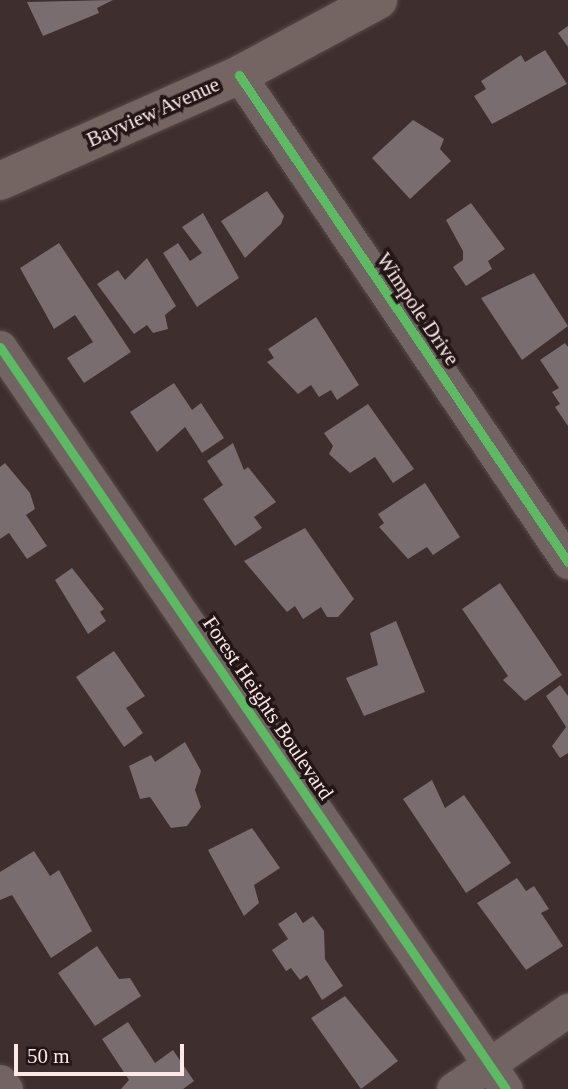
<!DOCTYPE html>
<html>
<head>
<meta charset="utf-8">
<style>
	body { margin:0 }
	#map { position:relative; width:568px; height:1089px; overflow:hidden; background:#3e2e2d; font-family:"Times New Roman",serif }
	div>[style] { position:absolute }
	.building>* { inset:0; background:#7a6d6f }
	.roads { filter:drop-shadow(0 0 2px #574a49) drop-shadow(0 0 2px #574a49) }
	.minor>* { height:33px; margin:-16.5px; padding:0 16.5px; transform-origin:16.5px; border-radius:16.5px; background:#716463 }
	.major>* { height:38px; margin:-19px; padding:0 19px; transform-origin:19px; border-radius:19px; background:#746563 }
	.cycleway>* { height:9px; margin:-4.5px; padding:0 4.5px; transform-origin:4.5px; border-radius:4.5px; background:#5cba63 }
	span { translate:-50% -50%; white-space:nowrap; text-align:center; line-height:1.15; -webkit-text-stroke:7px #221515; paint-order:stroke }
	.street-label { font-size:21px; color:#fbe8e7 }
	.scale { position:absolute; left:14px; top:1044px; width:170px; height:32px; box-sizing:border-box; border:4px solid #fbe8e7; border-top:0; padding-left:9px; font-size:21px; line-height:24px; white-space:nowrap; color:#fbe8e7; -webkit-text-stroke:5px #221515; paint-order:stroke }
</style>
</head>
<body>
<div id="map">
	<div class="building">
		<div style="clip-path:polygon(113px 0,97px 8px,99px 13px,43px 36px,27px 2px)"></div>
		<div style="clip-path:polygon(568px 26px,568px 47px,558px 33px)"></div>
		<div style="clip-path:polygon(545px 50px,567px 84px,492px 124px,474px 96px,486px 89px,481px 81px,521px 55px,525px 62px)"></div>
		<div style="clip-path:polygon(413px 120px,444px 139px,440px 149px,451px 161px,410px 199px,372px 158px)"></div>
		<div style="clip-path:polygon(267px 191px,284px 216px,281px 224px,245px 258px,221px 221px)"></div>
		<div style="clip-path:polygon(471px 203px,505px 249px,488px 261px,492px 269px,466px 286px,453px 267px,463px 260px,463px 251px,446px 220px)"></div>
		<div style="clip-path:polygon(203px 213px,239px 278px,197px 307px,163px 253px,178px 243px,190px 261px,202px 253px,182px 227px)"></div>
		<div style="clip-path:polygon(59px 243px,131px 352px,84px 383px,67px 358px,93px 342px,75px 315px,54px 329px,20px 268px)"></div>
		<div style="clip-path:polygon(147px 258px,176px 306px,165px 315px,168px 329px,153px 333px,147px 325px,134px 334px,97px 284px,118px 270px,125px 280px)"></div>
		<div style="clip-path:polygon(534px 273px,568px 326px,522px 360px,481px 298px)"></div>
		<div style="clip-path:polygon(316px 317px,359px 385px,337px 400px,331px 390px,319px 397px,311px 385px,298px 394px,267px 362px,274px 358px,268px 349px)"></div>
		<div style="clip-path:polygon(565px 343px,568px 347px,568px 426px,555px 407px,560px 404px,552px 392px,559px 388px,540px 360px)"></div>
		<div style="clip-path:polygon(174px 383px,192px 410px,201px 403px,224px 438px,202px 453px,185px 427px,157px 452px,130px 412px)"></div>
		<div style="clip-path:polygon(368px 404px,414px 469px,393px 483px,375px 457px,350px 473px,329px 454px,333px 446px,324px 433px)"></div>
		<div style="clip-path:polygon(233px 443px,244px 470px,248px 467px,276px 502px,254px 517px,262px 528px,235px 546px,203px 499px,223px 485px,207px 461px)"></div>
		<div style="clip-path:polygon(5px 463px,30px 493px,35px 509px,26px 515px,47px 546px,27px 559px,9px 533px,0 539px,0 467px)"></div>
		<div style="clip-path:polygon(425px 483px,460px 537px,433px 555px,427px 547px,408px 559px,379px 527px,384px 523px,378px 514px)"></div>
		<div style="clip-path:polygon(305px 528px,354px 599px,338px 617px,327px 617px,321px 607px,303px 619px,295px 606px,287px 612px,244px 561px)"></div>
		<div style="clip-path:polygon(72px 568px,104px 609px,100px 612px,106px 621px,88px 634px,55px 580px)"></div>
		<div style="clip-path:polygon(500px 583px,562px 675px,525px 701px,503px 680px,508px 676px,462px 609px)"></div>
		<div style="clip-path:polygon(396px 621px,425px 692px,364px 716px,346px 678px,378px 665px,370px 633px)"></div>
		<div style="clip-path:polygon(114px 651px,145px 696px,126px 708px,143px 733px,124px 747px,76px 677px)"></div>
		<div style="clip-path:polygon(560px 685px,568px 696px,568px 753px,560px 758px,552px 746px,566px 727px,546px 696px)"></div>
		<div style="clip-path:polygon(185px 742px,201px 771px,195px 790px,201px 807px,187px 826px,171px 828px,150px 797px,140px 799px,129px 766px,151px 755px,155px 762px)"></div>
		<div style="clip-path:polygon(432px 780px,445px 808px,464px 795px,511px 863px,466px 893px,403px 799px)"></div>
		<div style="clip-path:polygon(252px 828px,280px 868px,254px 885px,259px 903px,244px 916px,208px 850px)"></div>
		<div style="clip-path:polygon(34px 851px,50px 876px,59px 870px,92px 931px,51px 958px,12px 895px,0 900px,0 872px)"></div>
		<div style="clip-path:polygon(517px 878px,526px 891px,534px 886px,549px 909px,541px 913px,563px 946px,526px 970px,477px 903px)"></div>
		<div style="clip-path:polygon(296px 912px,303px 923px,313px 916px,324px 931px,325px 959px,343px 986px,322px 1000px,307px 975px,300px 980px,291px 968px,286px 971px,272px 950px,288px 939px,278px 924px)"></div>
		<div style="clip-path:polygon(97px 946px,119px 979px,130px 978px,141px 996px,95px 1026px,58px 973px)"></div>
		<div style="clip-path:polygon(345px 996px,398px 1061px,361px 1089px,311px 1018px)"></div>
		<div style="clip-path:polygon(128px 1022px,155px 1063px,173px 1050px,194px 1081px,183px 1089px,121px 1089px,129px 1080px,102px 1039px)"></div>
	</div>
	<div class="roads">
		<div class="minor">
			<div style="left:239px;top:75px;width:588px;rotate:55.96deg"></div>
			<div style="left:0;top:347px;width:898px;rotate:55.71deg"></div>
			<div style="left:0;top:1081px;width:10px;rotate:53deg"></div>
			<div style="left:453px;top:1089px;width:140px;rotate:-34.5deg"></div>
		</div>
		<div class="major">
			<div style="left:0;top:181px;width:261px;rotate:-23.9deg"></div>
			<div style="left:239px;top:75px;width:158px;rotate:-28.3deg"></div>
		</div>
	</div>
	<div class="cycleway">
		<div style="left:239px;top:75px;width:588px;rotate:55.96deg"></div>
		<div style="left:0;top:347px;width:898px;rotate:55.71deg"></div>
	</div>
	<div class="street-label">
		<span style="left:153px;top:112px;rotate:-24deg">Bayview Avenue</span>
		<span style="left:418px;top:309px;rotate:56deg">Wimpole Drive</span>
		<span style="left:268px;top:708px;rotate:56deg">Forest Heights Boulevard</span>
	</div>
	<div class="scale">50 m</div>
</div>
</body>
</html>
